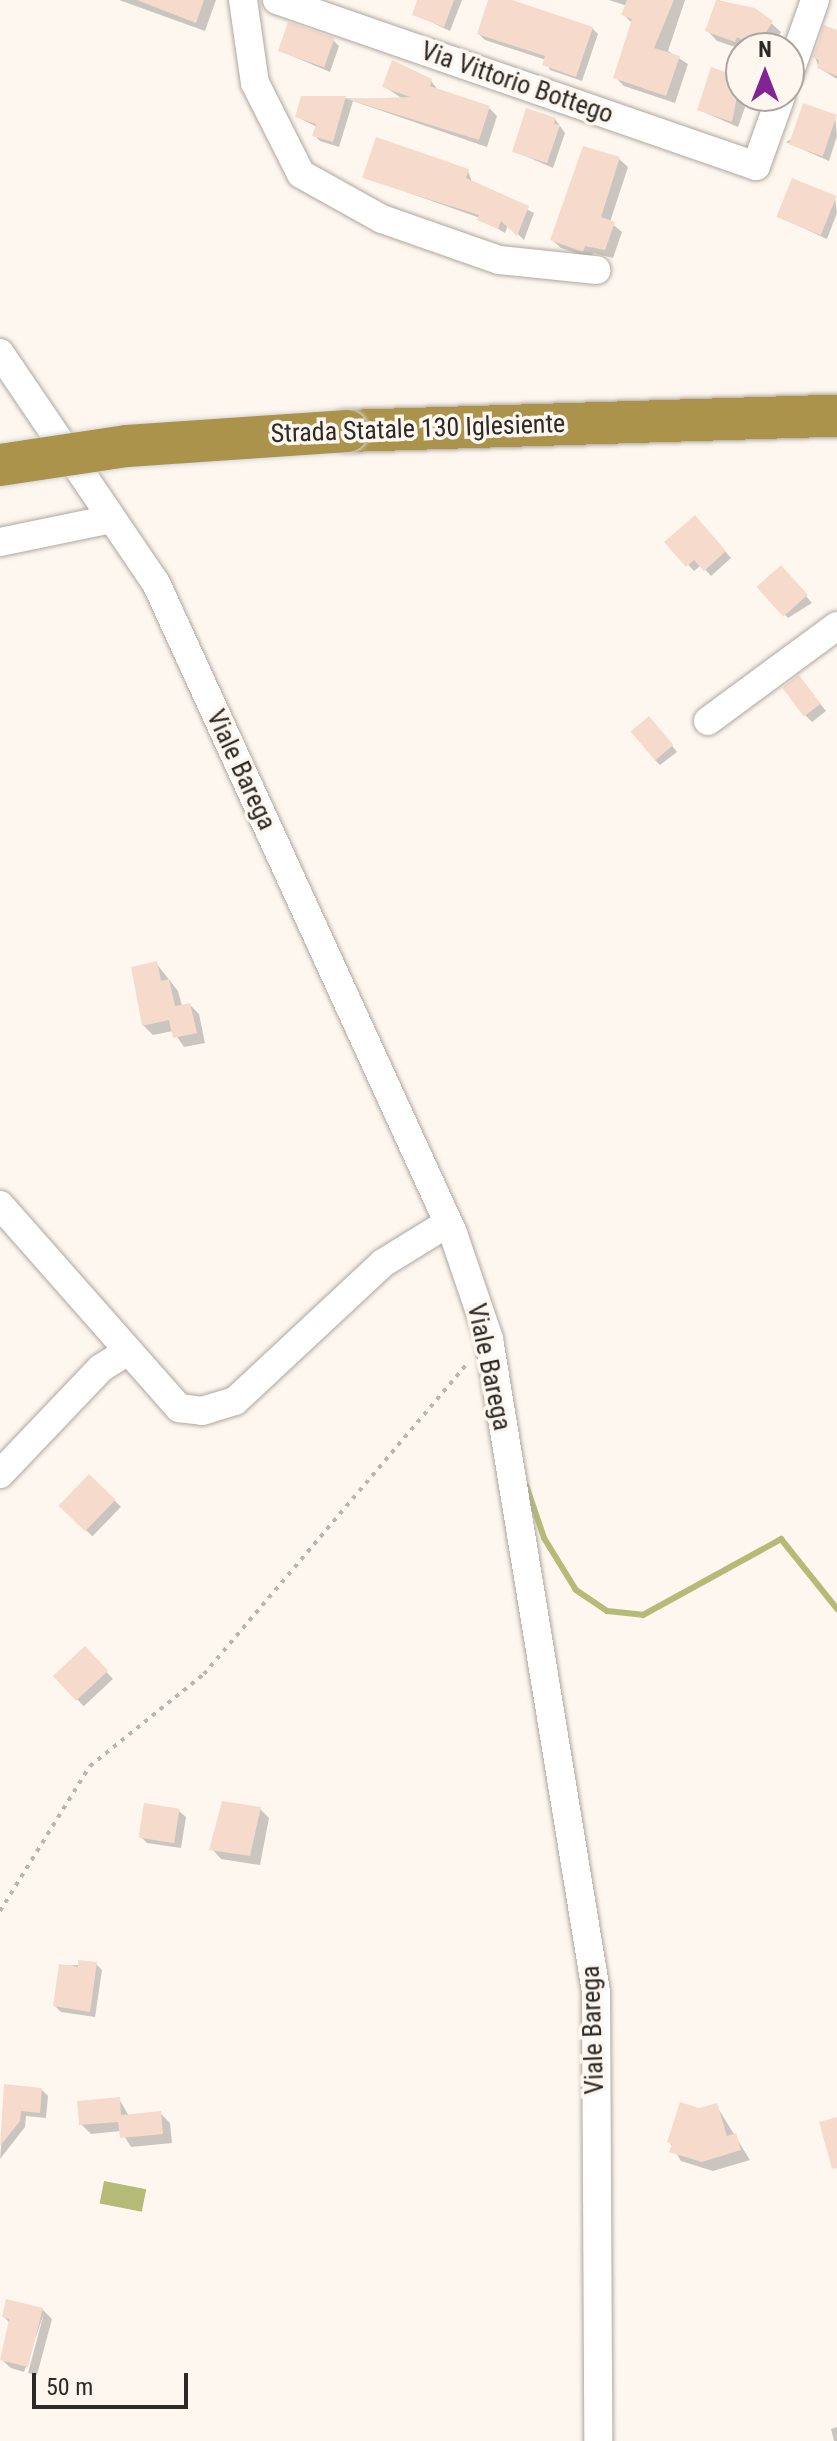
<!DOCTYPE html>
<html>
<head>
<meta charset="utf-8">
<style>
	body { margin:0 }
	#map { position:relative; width:837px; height:2441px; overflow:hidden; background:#fef7f0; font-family:"Roboto Condensed",sans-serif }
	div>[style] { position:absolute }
	.water>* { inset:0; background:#b5bb77; transform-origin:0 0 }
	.shadow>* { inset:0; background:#0003; transform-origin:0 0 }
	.stream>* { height:6px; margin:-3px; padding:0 3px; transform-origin:3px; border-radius:3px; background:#b5bb77 }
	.building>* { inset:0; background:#f6dbcd; transform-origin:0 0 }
	.path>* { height:4px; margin-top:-2px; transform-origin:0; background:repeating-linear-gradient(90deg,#bab5af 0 4px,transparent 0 10px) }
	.roads { filter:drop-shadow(0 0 2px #afa79e) drop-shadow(0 0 2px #afa79e) }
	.minor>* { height:28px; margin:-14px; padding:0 14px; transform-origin:14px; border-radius:14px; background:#fff }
	.highway>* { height:42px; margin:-21px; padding:0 21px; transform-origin:21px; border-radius:21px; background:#ac934b }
	.bridges { filter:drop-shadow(0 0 2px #d5d4d4) drop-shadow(0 0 2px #d5d4d4) }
	.highway-bridge>* { height:42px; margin:-21px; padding:0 21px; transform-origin:21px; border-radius:21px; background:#ac934b }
	span { translate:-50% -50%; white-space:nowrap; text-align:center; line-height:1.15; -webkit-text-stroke:7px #fef7f0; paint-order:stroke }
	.street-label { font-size:26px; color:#2c2926 }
	.north { position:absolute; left:725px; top:32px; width:80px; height:80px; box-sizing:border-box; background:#fef7f0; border:2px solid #aaa59f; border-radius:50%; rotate:0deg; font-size:22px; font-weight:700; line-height:32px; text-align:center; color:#2c2926 }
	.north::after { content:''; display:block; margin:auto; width:28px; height:36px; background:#812591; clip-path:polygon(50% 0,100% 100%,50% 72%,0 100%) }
	.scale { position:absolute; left:32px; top:2373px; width:156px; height:36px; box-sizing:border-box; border:4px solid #2c2926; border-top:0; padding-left:10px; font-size:24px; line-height:28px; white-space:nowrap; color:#2c2926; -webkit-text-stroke:6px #fef7f0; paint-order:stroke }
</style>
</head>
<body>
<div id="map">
	<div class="water">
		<div style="left:104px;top:2181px;width:43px;height:23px;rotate:11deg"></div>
	</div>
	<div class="shadow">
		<div style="clip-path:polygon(119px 0,216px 0,205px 31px)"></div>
		<div style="clip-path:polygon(419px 0,462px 0,450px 31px,414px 14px)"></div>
		<div style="clip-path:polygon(490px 0,506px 0,592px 28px,598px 34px,582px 81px,550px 70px,546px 60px,485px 40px,479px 34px)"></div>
		<div style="clip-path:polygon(609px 0,685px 0,668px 51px,688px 64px,675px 103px,624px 86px,615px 77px,633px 24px,624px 15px,627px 6px)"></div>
		<div style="clip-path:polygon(718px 0,754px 10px,771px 23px,781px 32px,771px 48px,747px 45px,741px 49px,717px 41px,708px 31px)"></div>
		<div style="clip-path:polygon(837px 39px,837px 79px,819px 68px,815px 57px)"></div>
		<div style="clip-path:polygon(333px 40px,339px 46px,330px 72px,280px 51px)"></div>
		<div style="clip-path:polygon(712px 69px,741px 79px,741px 96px,749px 96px,738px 127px,699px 110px)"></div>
		<div style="clip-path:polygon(431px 81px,439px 91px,489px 108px,497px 116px,487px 147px,353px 101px,339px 147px,320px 141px,314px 135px,317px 127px,297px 117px,303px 98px,403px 99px,385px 87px)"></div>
		<div style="clip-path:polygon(835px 116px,837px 136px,829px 161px,786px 142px)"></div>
		<div style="clip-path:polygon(555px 119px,565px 133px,553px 168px,514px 151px)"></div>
		<div style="clip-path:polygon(619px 159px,628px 167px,610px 222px,622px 232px,613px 258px,593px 253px,591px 258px,561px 248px,552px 240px)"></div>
		<div style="clip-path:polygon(468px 171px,472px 182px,534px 213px,524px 240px,508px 225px,505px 233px,480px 218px,364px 177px)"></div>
		<div style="clip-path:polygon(835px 198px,837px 213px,827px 239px,779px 217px)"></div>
		<div style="clip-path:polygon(701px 524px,731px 558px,711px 576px,701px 565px,694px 571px,667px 542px)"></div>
		<div style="clip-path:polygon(787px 574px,812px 603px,788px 618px,782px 612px)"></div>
		<div style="clip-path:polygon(804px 684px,826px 711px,812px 722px,806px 716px)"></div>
		<div style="clip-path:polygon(655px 724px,677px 752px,660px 765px,654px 759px)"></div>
		<div style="clip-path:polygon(156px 963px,178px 991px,182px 1006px,190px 1005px,199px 1014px,205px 1043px,184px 1047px,173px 1031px,153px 1035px,143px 1025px)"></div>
		<div style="left:90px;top:1477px;width:43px;height:41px;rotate:44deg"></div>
		<div style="left:85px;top:1649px;width:41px;height:40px;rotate:47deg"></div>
		<div style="clip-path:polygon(260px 1809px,269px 1818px,260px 1865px,221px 1859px,212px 1849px)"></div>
		<div style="clip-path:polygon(179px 1811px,186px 1817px,181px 1848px,147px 1843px,140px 1836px)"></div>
		<div style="clip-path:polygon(96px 1964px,102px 1970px,95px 2017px,61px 2012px,55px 2006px,61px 1966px)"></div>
		<div style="clip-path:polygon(6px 2087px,42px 2090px,48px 2096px,46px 2118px,26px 2116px,25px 2127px,0 2159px)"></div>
		<div style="clip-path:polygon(119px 2099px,129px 2116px,160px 2113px,170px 2123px,172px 2143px,131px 2147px,121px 2131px,91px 2134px,81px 2124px)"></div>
		<div style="clip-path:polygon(716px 2105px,750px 2160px,713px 2171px,681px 2161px,669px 2141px,699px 2110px)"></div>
		<div style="clip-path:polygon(42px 2309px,52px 2319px,37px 2375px,28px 2373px,44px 2313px,24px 2372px,11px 2368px,1px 2359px,10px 2323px,4px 2317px)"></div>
		<div style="clip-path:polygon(837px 2427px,837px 2441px,834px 2441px,831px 2429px)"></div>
	</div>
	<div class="stream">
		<div style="left:526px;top:1485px;width:56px;rotate:71.2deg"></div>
		<div style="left:544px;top:1538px;width:61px;rotate:58.4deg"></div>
		<div style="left:576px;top:1590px;width:37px;rotate:34deg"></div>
		<div style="left:607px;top:1611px;width:36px;rotate:6deg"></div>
		<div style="left:643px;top:1615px;width:158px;rotate:-28.8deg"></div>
		<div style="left:781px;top:1539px;width:90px;rotate:51.3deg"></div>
	</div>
	<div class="building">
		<div style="clip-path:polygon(137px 0,204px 0,196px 23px)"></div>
		<div style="clip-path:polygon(417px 0,454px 0,444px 27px,412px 15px)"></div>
		<div style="clip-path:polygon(488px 0,512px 0,593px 27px,576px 77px,542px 65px,545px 56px,477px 34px)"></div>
		<div style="clip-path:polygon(627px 0,674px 0,654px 48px,680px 56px,666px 96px,613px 78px,632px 19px,621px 15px)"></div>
		<div style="clip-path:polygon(716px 0,755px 8px,773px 21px,756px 48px,737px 37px,735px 42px,705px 31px)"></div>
		<div style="left:288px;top:22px;width:49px;height:31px;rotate:19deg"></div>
		<div style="clip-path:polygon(824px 25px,837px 30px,837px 76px,817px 68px,819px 60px,813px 58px)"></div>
		<div style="clip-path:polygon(392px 60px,432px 79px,430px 86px,490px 106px,479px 140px,347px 99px,410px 97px,382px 87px)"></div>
		<div style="clip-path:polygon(711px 67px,741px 77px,732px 122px,697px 110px)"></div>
		<div style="clip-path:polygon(301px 96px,346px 96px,333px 142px,312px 136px,316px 124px,295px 117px)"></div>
		<div style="left:803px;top:103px;width:36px;height:44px;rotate:19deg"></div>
		<div style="clip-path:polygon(526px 108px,556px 118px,554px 124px,560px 125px,547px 163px,512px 152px)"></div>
		<div style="clip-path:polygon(376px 137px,469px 169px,466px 178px,529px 206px,517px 236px,501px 221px,498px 229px,477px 220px,479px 215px,362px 178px)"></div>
		<div style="clip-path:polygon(583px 146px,620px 157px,601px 217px,615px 222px,605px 250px,585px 246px,583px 252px,550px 240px)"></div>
		<div style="left:792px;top:178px;width:48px;height:42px;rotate:22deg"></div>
		<div style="clip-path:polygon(695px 515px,726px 551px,704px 571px,694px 560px,686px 567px,664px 542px)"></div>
		<div style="left:781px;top:565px;width:40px;height:33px;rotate:48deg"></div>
		<div style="left:799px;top:675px;width:36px;height:21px;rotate:53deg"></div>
		<div style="left:649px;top:716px;width:38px;height:24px;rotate:50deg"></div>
		<div style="clip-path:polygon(157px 961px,161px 981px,169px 979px,175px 1006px,190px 1003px,197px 1033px,173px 1038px,169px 1020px,142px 1026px,131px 967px)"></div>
		<div style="left:89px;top:1474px;width:37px;height:44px;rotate:44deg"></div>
		<div style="left:85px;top:1646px;width:34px;height:44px;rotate:47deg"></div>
		<div style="clip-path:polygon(222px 1801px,261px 1807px,250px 1856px,209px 1850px)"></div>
		<div style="left:144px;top:1803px;width:36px;height:35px;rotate:9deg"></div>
		<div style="clip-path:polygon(78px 1960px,97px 1962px,90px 2012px,53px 2006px,59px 1964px,78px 1967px)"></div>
		<div style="clip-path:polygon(4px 2084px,42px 2088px,40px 2113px,21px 2111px,20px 2121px,0 2146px)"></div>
		<div style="clip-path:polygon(120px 2097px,121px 2115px,161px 2111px,163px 2134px,120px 2138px,118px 2122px,79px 2125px,77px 2101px)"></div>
		<div style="clip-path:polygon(680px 2102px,699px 2108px,717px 2103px,727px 2136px,736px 2133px,741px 2150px,702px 2162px,669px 2152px,672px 2144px,667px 2142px)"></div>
		<div style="clip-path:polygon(837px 2117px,837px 2168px,832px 2169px,819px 2122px)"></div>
		<div style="clip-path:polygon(6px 2299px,43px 2308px,28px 2367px,0 2360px,9px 2319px,2px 2317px)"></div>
	</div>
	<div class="path">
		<div style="left:0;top:1911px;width:171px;rotate:-58.2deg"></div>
		<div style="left:90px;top:1766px;width:146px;rotate:-38.9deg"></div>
		<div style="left:204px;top:1674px;width:408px;rotate:-49.7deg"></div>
	</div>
	<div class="roads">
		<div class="minor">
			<div style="left:243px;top:0;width:84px;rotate:81.8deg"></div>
			<div style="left:255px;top:83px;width:102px;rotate:63.2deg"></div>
			<div style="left:301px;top:174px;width:93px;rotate:29.1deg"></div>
			<div style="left:382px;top:219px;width:124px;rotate:19.3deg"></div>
			<div style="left:499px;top:260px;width:98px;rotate:5.9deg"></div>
			<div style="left:277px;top:0;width:507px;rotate:19.11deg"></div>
			<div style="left:756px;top:166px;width:74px;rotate:-70.3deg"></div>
			<div style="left:789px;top:74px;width:78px;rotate:-70.6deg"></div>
			<div style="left:0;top:353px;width:278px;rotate:55.9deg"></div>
			<div style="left:156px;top:583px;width:715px;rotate:65.44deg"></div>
			<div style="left:453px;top:1233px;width:112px;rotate:71.2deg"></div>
			<div style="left:489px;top:1339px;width:662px;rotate:80.69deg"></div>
			<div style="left:596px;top:1992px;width:449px;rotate:89.7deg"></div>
			<div style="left:0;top:542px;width:114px;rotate:-11.6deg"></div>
			<div style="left:708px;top:721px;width:160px;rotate:-36.4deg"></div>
			<div style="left:0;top:1205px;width:271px;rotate:48.6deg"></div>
			<div style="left:179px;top:1408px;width:23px;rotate:7deg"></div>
			<div style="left:202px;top:1411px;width:34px;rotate:-17deg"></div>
			<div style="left:235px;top:1401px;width:202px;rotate:-43deg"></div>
			<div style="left:383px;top:1263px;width:76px;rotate:-31.6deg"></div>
			<div style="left:0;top:1474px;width:146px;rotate:-46.4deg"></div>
			<div style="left:101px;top:1368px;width:28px;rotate:-32deg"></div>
		</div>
		<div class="highway">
			<div style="left:347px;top:431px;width:490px;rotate:-1.8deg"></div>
		</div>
	</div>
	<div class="bridges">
		<div class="highway-bridge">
			<div style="left:0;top:465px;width:128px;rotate:-8.5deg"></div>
			<div style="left:127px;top:446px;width:221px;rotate:-3.9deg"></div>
		</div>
	</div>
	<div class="street-label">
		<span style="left:517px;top:83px;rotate:19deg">Via Vittorio Bottego</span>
		<span style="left:418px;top:429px;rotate:-2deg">Strada Statale 130 Iglesiente</span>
		<span style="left:241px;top:770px;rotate:65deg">Viale Barega</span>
		<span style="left:489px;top:1367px;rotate:78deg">Viale Barega</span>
		<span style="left:593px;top:2030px;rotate:-92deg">Viale Barega</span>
	</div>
	<div class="north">N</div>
	<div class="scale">50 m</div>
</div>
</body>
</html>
